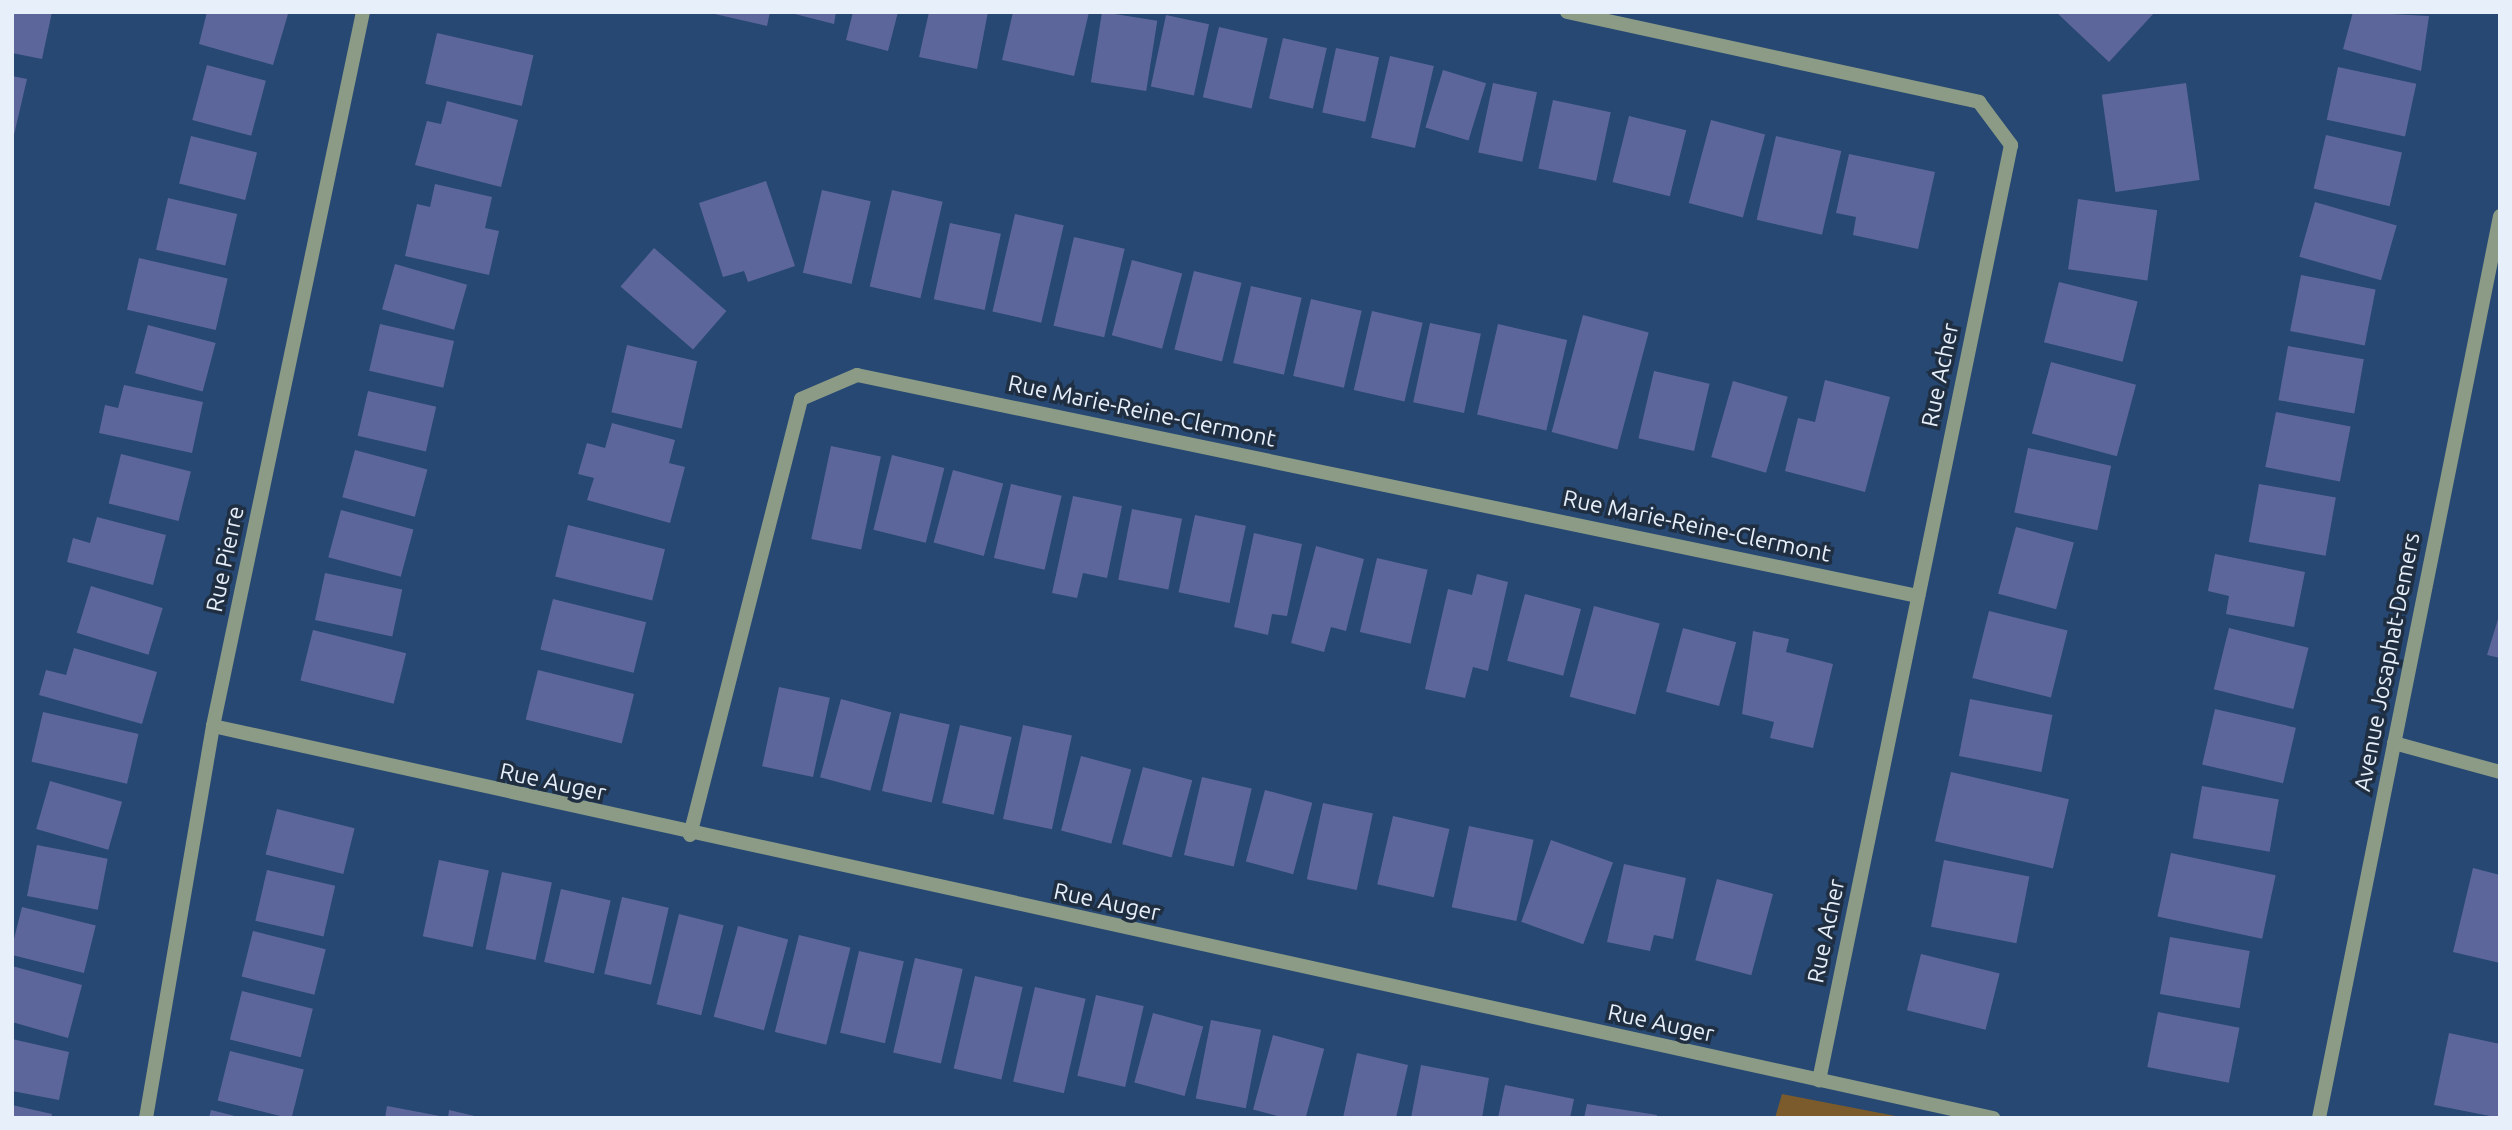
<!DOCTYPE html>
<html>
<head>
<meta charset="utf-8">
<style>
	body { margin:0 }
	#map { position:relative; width:2512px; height:1130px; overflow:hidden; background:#264872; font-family:Ubuntu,sans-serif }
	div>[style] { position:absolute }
	.green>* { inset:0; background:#7b5b2b }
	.building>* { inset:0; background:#5d669a; transform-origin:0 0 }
	.street>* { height:14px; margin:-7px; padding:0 7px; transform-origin:7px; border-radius:7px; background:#8c9b85 }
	span { translate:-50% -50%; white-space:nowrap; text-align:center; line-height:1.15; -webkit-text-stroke:7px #1f2e41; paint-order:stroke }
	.street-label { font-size:23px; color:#e7effa }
	.frame { position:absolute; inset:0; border:14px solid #e7effa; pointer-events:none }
</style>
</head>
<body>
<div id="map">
	<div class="green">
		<div style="clip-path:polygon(1782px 1094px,1906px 1118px,1775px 1118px)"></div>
	</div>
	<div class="building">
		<div style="clip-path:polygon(12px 12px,52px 12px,42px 59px,12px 53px)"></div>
		<div style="clip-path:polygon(207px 12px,288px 14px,273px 65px,199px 44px)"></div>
		<div style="clip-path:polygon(706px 12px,770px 12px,767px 26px)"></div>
		<div style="clip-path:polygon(787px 12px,836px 12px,834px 24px)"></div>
		<div style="clip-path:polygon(853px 12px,898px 12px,888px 51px,846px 40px)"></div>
		<div style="clip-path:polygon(929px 12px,988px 12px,977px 69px,919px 57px)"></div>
		<div style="clip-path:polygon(1013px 12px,1089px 12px,1074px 76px,1002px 60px)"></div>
		<div style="left:1102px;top:12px;width:56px;height:71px;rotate:9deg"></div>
		<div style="clip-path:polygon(2056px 12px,2155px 12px,2109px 62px)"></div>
		<div style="clip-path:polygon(2353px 12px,2429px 16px,2421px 71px,2343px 49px)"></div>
		<div style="left:1166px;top:15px;width:44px;height:73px;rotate:12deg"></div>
		<div style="left:1219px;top:27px;width:50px;height:72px;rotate:13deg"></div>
		<div style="left:437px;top:33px;width:99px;height:52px;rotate:13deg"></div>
		<div style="left:1283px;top:38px;width:45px;height:62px;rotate:13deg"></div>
		<div style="left:1336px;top:48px;width:44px;height:66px;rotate:12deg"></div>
		<div style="left:1390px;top:56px;width:45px;height:84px;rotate:13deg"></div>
		<div style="left:207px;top:65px;width:61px;height:57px;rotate:15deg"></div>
		<div style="left:2338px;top:67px;width:80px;height:54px;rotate:12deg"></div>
		<div style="left:1443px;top:70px;width:45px;height:60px;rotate:17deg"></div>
		<div style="clip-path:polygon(12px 76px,27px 79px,13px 139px,12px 139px)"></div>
		<div style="left:1493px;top:83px;width:45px;height:71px;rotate:12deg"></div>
		<div style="left:2186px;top:83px;width:98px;height:85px;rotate:82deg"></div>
		<div style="left:1553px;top:100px;width:59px;height:70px;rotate:12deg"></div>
		<div style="clip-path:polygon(447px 101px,518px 120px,501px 187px,415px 165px,427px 121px,441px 124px)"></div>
		<div style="left:1629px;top:116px;width:59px;height:68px;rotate:14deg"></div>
		<div style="left:1711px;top:120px;width:56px;height:86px;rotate:15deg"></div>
		<div style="left:2326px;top:135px;width:78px;height:55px;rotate:13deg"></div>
		<div style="left:191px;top:136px;width:68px;height:49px;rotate:14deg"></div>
		<div style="left:1776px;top:136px;width:67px;height:86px;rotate:13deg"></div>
		<div style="clip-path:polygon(1849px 154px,1935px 172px,1918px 249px,1853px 235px,1856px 217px,1836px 213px)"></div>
		<div style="clip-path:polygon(766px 181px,795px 266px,748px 282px,744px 271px,723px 277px,699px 203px)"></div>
		<div style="clip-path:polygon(435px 184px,492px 197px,485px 228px,499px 231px,489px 275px,405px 256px,417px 204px,430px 207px)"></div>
		<div style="left:822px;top:190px;width:50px;height:85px;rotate:13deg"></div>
		<div style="left:892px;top:190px;width:52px;height:99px;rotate:13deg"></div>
		<div style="left:168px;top:198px;width:71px;height:53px;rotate:13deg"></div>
		<div style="left:2078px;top:199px;width:80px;height:71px;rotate:8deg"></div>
		<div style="left:2315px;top:202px;width:85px;height:57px;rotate:16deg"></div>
		<div style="left:1015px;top:214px;width:50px;height:100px;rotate:13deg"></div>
		<div style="left:950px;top:223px;width:52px;height:78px;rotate:12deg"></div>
		<div style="left:1074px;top:237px;width:52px;height:91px;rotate:13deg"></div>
		<div style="left:654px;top:248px;width:96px;height:51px;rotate:41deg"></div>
		<div style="left:139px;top:258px;width:91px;height:53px;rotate:13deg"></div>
		<div style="left:1132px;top:260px;width:52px;height:78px;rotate:15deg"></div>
		<div style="left:395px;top:264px;width:75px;height:47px;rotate:16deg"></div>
		<div style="left:1194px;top:271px;width:49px;height:81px;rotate:14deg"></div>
		<div style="left:2301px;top:275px;width:76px;height:57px;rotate:11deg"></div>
		<div style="left:2059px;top:282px;width:81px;height:62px;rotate:14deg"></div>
		<div style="left:1251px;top:286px;width:52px;height:79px;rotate:13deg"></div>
		<div style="left:1311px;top:299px;width:52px;height:79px;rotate:13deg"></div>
		<div style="left:1372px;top:311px;width:52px;height:81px;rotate:13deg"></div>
		<div style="left:1583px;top:315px;width:68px;height:121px;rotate:15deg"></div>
		<div style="left:1430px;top:323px;width:52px;height:81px;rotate:12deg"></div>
		<div style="left:380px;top:324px;width:76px;height:48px;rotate:13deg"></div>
		<div style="left:1498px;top:324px;width:71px;height:93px;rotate:13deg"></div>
		<div style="left:148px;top:325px;width:70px;height:50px;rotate:15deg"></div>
		<div style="left:627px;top:345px;width:72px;height:69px;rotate:13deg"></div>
		<div style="left:2288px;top:346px;width:77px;height:55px;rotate:10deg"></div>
		<div style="left:2051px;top:362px;width:88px;height:74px;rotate:15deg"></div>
		<div style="left:1654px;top:371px;width:57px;height:69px;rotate:13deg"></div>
		<div style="clip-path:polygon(1825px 380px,1890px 397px,1865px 492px,1785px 471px,1798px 418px,1815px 422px)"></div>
		<div style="left:1733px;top:381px;width:57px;height:79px;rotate:16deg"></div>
		<div style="clip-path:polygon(124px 385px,203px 402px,192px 453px,99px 433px,105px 405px,118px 408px)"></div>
		<div style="left:368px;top:391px;width:70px;height:46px;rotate:13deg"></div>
		<div style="left:2276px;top:412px;width:76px;height:56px;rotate:11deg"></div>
		<div style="clip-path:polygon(612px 423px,675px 440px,669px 463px,685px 467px,670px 523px,587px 500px,594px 478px,578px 474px,587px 443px,605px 448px)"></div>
		<div style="left:831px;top:446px;width:51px;height:95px;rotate:12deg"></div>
		<div style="left:2028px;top:448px;width:85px;height:66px;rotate:12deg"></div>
		<div style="left:355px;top:450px;width:75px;height:49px;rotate:15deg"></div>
		<div style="left:121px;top:454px;width:72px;height:51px;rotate:14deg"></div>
		<div style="left:892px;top:455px;width:54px;height:77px;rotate:14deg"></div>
		<div style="left:953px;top:470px;width:52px;height:75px;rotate:15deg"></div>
		<div style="left:1011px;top:484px;width:52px;height:76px;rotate:13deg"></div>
		<div style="left:2259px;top:484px;width:78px;height:59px;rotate:10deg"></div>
		<div style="clip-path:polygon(1073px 496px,1122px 506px,1107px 578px,1083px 573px,1077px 598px,1052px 593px)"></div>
		<div style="left:1132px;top:509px;width:51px;height:72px;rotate:11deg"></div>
		<div style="left:341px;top:510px;width:75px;height:49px;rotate:15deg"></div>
		<div style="left:1195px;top:515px;width:52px;height:79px;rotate:12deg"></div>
		<div style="clip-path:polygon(97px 517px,166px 535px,153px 585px,67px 562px,73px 538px,90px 543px)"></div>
		<div style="left:568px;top:525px;width:100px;height:53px;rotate:14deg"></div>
		<div style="left:2016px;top:527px;width:60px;height:69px;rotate:15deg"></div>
		<div style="clip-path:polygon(1254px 533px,1302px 544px,1287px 616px,1272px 614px,1268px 635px,1234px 627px)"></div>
		<div style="clip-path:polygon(1316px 546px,1364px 559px,1346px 631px,1331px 627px,1324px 652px,1291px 643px)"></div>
		<div style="clip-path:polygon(2215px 554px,2305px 572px,2294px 627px,2226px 614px,2229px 596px,2208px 591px)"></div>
		<div style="left:1377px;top:558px;width:52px;height:76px;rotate:13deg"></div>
		<div style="left:325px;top:573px;width:79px;height:48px;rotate:12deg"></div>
		<div style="clip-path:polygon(1477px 574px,1508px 582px,1488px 671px,1473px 667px,1465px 698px,1425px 689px,1448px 589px,1472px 595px)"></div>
		<div style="left:91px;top:586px;width:75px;height:49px;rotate:17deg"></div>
		<div style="left:1525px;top:594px;width:58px;height:69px;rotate:15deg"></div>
		<div style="left:553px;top:599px;width:96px;height:52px;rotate:14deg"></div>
		<div style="left:1594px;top:606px;width:68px;height:94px;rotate:15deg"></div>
		<div style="left:1989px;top:611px;width:81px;height:69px;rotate:14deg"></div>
		<div style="clip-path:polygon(2499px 616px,2500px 616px,2500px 658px,2487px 655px)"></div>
		<div style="left:1683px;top:628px;width:55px;height:66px;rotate:15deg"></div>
		<div style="left:2229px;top:628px;width:82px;height:63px;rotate:14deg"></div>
		<div style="left:313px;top:630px;width:96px;height:52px;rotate:14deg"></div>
		<div style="clip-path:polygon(1753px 631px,1789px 639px,1786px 652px,1833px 664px,1813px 748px,1770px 738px,1774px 722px,1742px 714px)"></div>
		<div style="clip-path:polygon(74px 648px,157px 672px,142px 724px,39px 695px,46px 670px,66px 675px)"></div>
		<div style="left:538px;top:670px;width:99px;height:51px;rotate:14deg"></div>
		<div style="left:779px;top:687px;width:52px;height:81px;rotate:12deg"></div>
		<div style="left:841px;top:699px;width:52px;height:81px;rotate:15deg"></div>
		<div style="left:1970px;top:699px;width:84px;height:58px;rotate:11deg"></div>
		<div style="left:2215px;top:709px;width:83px;height:57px;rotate:13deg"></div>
		<div style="left:43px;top:712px;width:98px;height:51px;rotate:13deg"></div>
		<div style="left:900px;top:713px;width:51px;height:80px;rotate:13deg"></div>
		<div style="left:960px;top:725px;width:53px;height:80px;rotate:13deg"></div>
		<div style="left:1023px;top:725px;width:50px;height:96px;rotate:12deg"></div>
		<div style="left:1081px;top:756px;width:52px;height:77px;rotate:15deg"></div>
		<div style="left:1143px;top:767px;width:51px;height:80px;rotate:15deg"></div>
		<div style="left:1951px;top:772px;width:121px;height:71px;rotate:13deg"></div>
		<div style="left:1202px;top:777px;width:51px;height:80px;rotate:13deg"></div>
		<div style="left:50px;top:781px;width:75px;height:50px;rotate:16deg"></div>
		<div style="left:2202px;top:786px;width:78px;height:53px;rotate:10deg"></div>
		<div style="left:1265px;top:790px;width:49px;height:74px;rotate:15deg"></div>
		<div style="left:1323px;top:803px;width:51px;height:78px;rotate:12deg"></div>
		<div style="left:277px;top:809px;width:80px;height:47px;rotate:14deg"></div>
		<div style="left:1393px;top:816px;width:58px;height:70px;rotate:13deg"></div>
		<div style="left:1469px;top:826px;width:66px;height:83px;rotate:12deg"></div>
		<div style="left:1551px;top:840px;width:66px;height:87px;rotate:20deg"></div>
		<div style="left:37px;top:845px;width:72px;height:52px;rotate:11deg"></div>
		<div style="left:2171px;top:853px;width:107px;height:65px;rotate:12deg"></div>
		<div style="left:439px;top:860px;width:51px;height:78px;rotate:12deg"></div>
		<div style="left:1944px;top:860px;width:87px;height:68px;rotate:11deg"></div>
		<div style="clip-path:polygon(1624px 864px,1686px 878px,1673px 939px,1654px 935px,1650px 951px,1607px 942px)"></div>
		<div style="clip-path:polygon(2473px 868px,2500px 875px,2500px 963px,2453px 952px)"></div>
		<div style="left:267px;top:870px;width:70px;height:52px;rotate:13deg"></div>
		<div style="left:502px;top:872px;width:51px;height:79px;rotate:12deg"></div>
		<div style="left:1717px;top:879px;width:58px;height:84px;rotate:15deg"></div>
		<div style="left:561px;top:889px;width:51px;height:75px;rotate:13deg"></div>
		<div style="left:622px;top:897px;width:48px;height:79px;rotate:13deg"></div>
		<div style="left:22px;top:907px;width:76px;height:49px;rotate:14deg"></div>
		<div style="left:679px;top:914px;width:46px;height:93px;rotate:14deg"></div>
		<div style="left:738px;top:926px;width:52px;height:94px;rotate:15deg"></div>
		<div style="left:253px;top:931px;width:75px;height:47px;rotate:14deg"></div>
		<div style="left:799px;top:935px;width:53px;height:100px;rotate:14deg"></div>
		<div style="left:2170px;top:937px;width:81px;height:58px;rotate:10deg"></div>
		<div style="left:859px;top:951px;width:46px;height:84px;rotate:13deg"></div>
		<div style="left:1921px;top:954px;width:81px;height:58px;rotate:14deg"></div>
		<div style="left:915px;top:958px;width:49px;height:97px;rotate:13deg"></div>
		<div style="clip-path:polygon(12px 966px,82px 985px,68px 1038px,12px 1022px)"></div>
		<div style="left:975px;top:976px;width:49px;height:95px;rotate:13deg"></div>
		<div style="left:1035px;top:987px;width:52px;height:97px;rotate:13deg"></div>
		<div style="left:242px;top:991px;width:73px;height:50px;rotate:14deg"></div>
		<div style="left:1096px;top:995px;width:49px;height:83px;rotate:13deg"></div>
		<div style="left:2158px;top:1012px;width:83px;height:56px;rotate:11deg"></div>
		<div style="left:1153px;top:1013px;width:52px;height:72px;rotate:15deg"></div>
		<div style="left:1211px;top:1020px;width:51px;height:80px;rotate:11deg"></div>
		<div style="clip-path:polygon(2449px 1033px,2500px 1044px,2500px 1118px,2434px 1105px)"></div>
		<div style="left:1273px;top:1035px;width:53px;height:77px;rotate:15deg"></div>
		<div style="clip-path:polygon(12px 1039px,69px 1052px,59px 1100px,12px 1091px)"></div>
		<div style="left:230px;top:1051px;width:76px;height:51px;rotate:14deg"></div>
		<div style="clip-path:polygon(1357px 1053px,1408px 1065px,1396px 1118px,1343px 1118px)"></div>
		<div style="clip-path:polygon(1421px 1065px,1489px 1078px,1482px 1118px,1411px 1118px)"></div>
		<div style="clip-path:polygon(1505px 1085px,1574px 1099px,1570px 1118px,1498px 1118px)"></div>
		<div style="clip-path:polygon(1587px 1104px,1657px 1115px,1656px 1118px,1584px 1118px)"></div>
		<div style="clip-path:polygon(12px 1105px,52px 1114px,51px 1118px,12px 1118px)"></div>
		<div style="clip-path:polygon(387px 1106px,440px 1116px,440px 1118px,385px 1118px)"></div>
		<div style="clip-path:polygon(211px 1110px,239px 1117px,239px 1118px,209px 1118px)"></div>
		<div style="clip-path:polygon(449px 1110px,479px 1117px,479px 1118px,448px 1118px)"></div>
	</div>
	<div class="street">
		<div style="left:1567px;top:12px;width:422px;rotate:12.3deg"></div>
		<div style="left:1979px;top:102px;width:54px;rotate:53.3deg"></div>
		<div style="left:2011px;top:145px;width:955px;rotate:101.6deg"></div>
		<div style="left:213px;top:726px;width:1823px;rotate:12.42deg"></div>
		<div style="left:2394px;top:743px;width:110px;rotate:15.3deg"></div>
		<div style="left:690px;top:835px;width:450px;rotate:-75.7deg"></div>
		<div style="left:801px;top:399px;width:61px;rotate:-23.2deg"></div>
		<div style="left:857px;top:375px;width:1084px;rotate:11.77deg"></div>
		<div style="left:146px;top:1118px;width:398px;rotate:-80.3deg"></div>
		<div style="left:213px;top:726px;width:730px;rotate:-78.14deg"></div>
		<div style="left:2319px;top:1118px;width:920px;rotate:-78.65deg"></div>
	</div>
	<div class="street-label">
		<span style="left:1940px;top:375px;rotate:-78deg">Rue Acher</span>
		<span style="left:1142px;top:411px;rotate:12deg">Rue Marie-Reine-Clermont</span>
		<span style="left:1697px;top:526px;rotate:12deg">Rue Marie-Reine-Clermont</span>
		<span style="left:225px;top:559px;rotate:-78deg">Rue Pierre</span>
		<span style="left:2387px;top:662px;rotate:-79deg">Avenue Josaphat-Demers</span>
		<span style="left:553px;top:782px;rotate:12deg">Rue Auger</span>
		<span style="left:1107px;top:902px;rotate:12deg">Rue Auger</span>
		<span style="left:1826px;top:931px;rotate:-78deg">Rue Acher</span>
		<span style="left:1661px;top:1023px;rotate:12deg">Rue Auger</span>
	</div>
	<div class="frame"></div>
</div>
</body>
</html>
